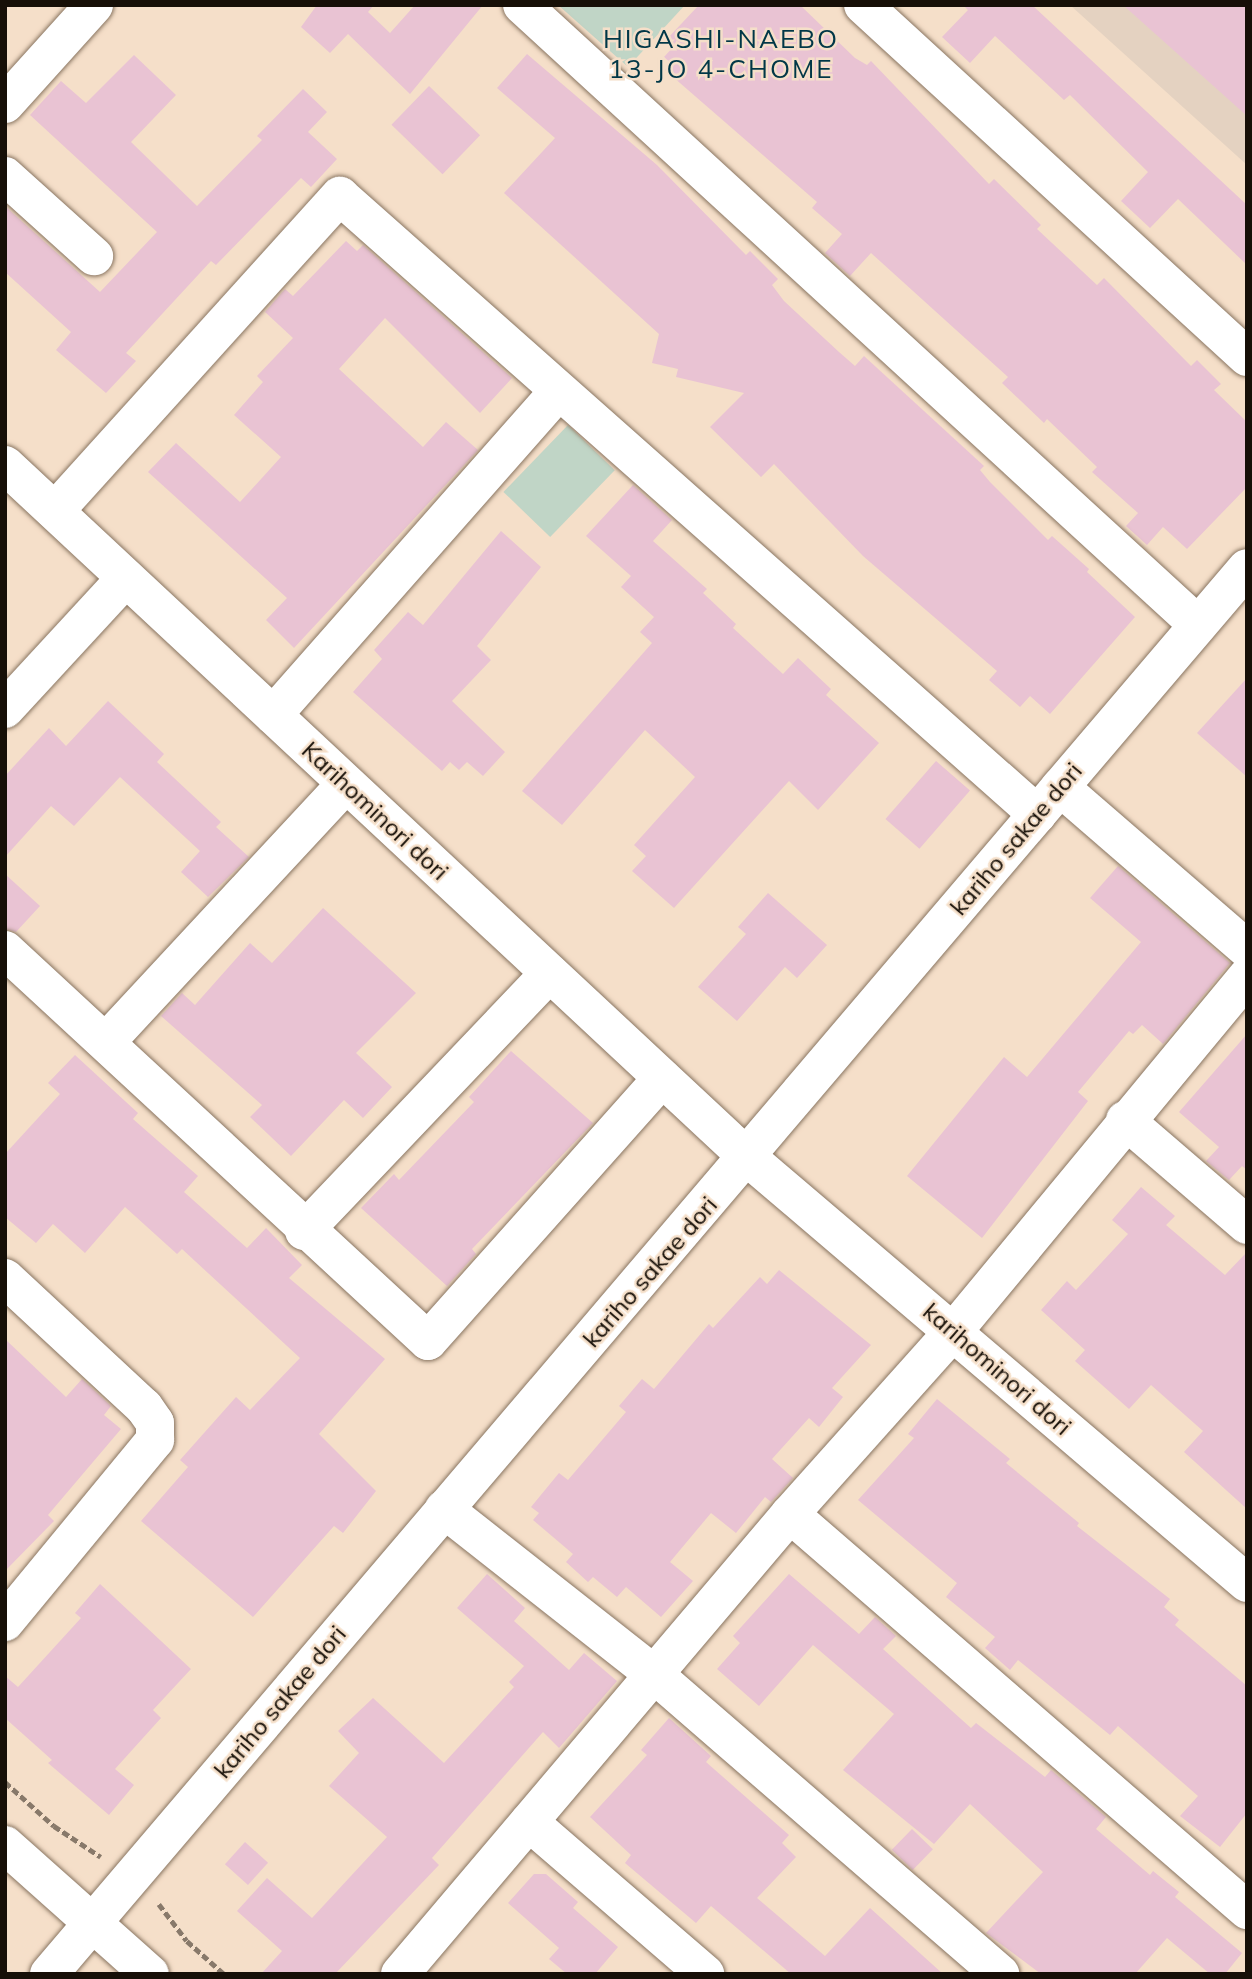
<!DOCTYPE html>
<html>
<head>
<meta charset="utf-8">
<style>
	body { margin:0 }
	#map { position:relative; width:1252px; height:1979px; overflow:hidden; background:#f5dfc9; font-family:Mulish,sans-serif }
	div>[style] { position:absolute }
	.education>* { inset:0; background:#e4d2c1 }
	.green>* { inset:0; background:#c0d5c6; transform-origin:0 0 }
	.building>* { inset:0; background:#e9c3d3; transform-origin:0 0 }
	.path>* { height:4.5px; margin-top:-2.25px; transform-origin:0; background:repeating-linear-gradient(90deg,#88796a 0 7px,transparent 0 10.5px) }
	.roads { filter:drop-shadow(0 0 2px #897561) drop-shadow(0 0 2px #897561) }
	.street>* { height:38px; margin:-19px; padding:0 19px; transform-origin:19px; border-radius:19px; background:#fff }
	.secondary>* { height:38px; margin:-19px; padding:0 19px; transform-origin:19px; border-radius:19px; background:#fff }
	span { translate:-50% -50%; white-space:nowrap; text-align:center; line-height:1.15; -webkit-text-stroke:5px #f5dfc9; paint-order:stroke }
	.street-label { font-size:24px; color:#160f07 }
	.neighbourhood-label { font-size:26px; color:#003747; letter-spacing:2px }
	.frame { position:absolute; inset:0; border:7px solid #160f07; pointer-events:none }
</style>
</head>
<body>
<div id="map">
	<div class="education">
		<div style="clip-path:polygon(1070px 5px,1247px 5px,1247px 165px)"></div>
	</div>
	<div class="green">
		<div style="clip-path:polygon(558px 5px,685px 5px,628px 67px)"></div>
		<div style="left:568px;top:425px;width:65px;height:93px;rotate:44deg"></div>
	</div>
	<div class="building">
		<div style="clip-path:polygon(317px 5px,374px 5px,368px 12px,390px 33px,415px 5px,483px 5px,410px 94px,348px 34px,330px 53px,301px 27px)"></div>
		<div style="clip-path:polygon(699px 5px,800px 5px,855px 58px,867px 65px,871px 61px,989px 184px,994px 179px,1041px 225px,1037px 229px,1097px 285px,1104px 278px,1191px 366px,1197px 360px,1221px 384px,1214px 390px,1247px 422px,1247px 487px,1187px 549px,1163px 527px,1147px 545px,1126px 526px,1138px 513px,1092px 472px,1097px 467px,1047px 419px,1044px 423px,1002px 383px,1008px 377px,871px 253px,850px 276px,825px 253px,842px 234px,812px 208px,817px 202px,665px 70px,671px 63px,664px 57px,674px 46px,666px 40px)"></div>
		<div style="clip-path:polygon(963px 5px,1032px 5px,1247px 205px,1247px 265px,1178px 199px,1150px 228px,1121px 201px,1148px 172px,1070px 95px,1064px 100px,995px 36px,970px 63px,942px 37px,968px 10px)"></div>
		<div style="clip-path:polygon(1123px 5px,1247px 5px,1247px 116px)"></div>
		<div style="clip-path:polygon(527px 54px,657px 165px,746px 255px,750px 251px,778px 279px,772px 285px,784px 301px,839px 352px,855px 366px,864px 356px,984px 466px,980px 470px,990px 482px,1048px 540px,1052px 536px,1089px 569px,1087px 572px,1135px 617px,1050px 714px,1030px 696px,1020px 707px,989px 680px,997px 671px,863px 556px,774px 464px,761px 477px,710px 427px,744px 393px,676px 377px,678px 369px,652px 363px,659px 334px,504px 193px,555px 138px,497px 88px)"></div>
		<div style="clip-path:polygon(134px 55px,176px 95px,131px 142px,197px 206px,262px 140px,257px 136px,303px 89px,327px 112px,308px 132px,337px 159px,311px 187px,301px 178px,216px 265px,211px 261px,126px 353px,136px 361px,106px 393px,56px 350px,71px 332px,5px 272px,5px 206px,100px 292px,157px 232px,30px 115px,61px 81px,86px 103px)"></div>
		<div style="left:429px;top:86px;width:71px;height:54px;rotate:44deg"></div>
		<div style="clip-path:polygon(346px 241px,357px 251px,363px 245px,512px 378px,480px 413px,385px 318px,339px 369px,423px 447px,446px 422px,478px 450px,294px 648px,266px 620px,287px 598px,148px 472px,176px 443px,240px 502px,281px 457px,234px 415px,263px 382px,257px 376px,293px 338px,265px 312px,285px 289px,293px 296px)"></div>
		<div style="clip-path:polygon(633px 485px,672px 520px,653px 541px,707px 589px,703px 593px,736px 624px,733px 628px,783px 674px,798px 658px,831px 689px,826px 695px,879px 743px,818px 810px,789px 781px,674px 908px,632px 871px,646px 856px,634px 845px,695px 777px,645px 730px,562px 825px,522px 791px,652px 643px,640px 632px,654px 617px,621px 587px,631px 576px,586px 536px)"></div>
		<div style="clip-path:polygon(501px 531px,541px 567px,477px 646px,491px 660px,452px 701px,505px 752px,483px 776px,467px 762px,459px 770px,450px 762px,442px 771px,353px 692px,382px 659px,374px 650px,408px 612px,423px 625px)"></div>
		<div style="clip-path:polygon(1247px 678px,1247px 777px,1197px 733px)"></div>
		<div style="clip-path:polygon(108px 701px,164px 754px,157px 762px,221px 822px,216px 827px,249px 857px,208px 897px,181px 872px,200px 851px,120px 777px,74px 826px,51px 806px,5px 857px,5px 776px,49px 728px,66px 746px)"></div>
		<div style="left:936px;top:761px;width:45px;height:77px;rotate:41deg"></div>
		<div style="clip-path:polygon(1118px 866px,1230px 963px,1163px 1044px,1142px 1025px,1133px 1034px,1129px 1031px,1078px 1092px,1088px 1101px,982px 1238px,907px 1176px,1004px 1057px,1027px 1077px,1141px 942px,1090px 898px)"></div>
		<div style="clip-path:polygon(5px 874px,40px 906px,16px 932px,5px 929px)"></div>
		<div style="clip-path:polygon(768px 893px,827px 945px,797px 978px,785px 967px,737px 1021px,698px 987px,746px 934px,738px 927px)"></div>
		<div style="clip-path:polygon(323px 908px,416px 993px,356px 1053px,392px 1087px,363px 1118px,344px 1100px,291px 1156px,250px 1117px,262px 1105px,161px 1016px,182px 993px,195px 1005px,250px 943px,272px 963px)"></div>
		<div style="clip-path:polygon(1247px 1034px,1247px 1170px,1242px 1166px,1229px 1180px,1206px 1161px,1219px 1147px,1179px 1112px)"></div>
		<div style="clip-path:polygon(511px 1051px,593px 1123px,472px 1249px,476px 1254px,447px 1286px,361px 1208px,394px 1174px,399px 1180px,474px 1102px,469px 1097px)"></div>
		<div style="clip-path:polygon(75px 1055px,138px 1113px,133px 1119px,198px 1176px,184px 1192px,247px 1248px,266px 1228px,302px 1265px,289px 1278px,385px 1359px,319px 1434px,376px 1491px,343px 1533px,334px 1526px,253px 1617px,141px 1521px,188px 1467px,180px 1460px,236px 1397px,250px 1410px,300px 1358px,182px 1249px,177px 1254px,125px 1207px,85px 1253px,53px 1224px,36px 1243px,5px 1217px,5px 1154px,60px 1094px,48px 1083px)"></div>
		<div style="clip-path:polygon(1141px 1187px,1175px 1216px,1166px 1225px,1225px 1275px,1247px 1252px,1247px 1509px,1184px 1452px,1203px 1431px,1151px 1385px,1129px 1409px,1075px 1361px,1085px 1350px,1041px 1310px,1067px 1281px,1076px 1290px,1128px 1234px,1112px 1220px)"></div>
		<div style="clip-path:polygon(779px 1270px,871px 1345px,832px 1388px,843px 1397px,819px 1427px,809px 1418px,772px 1459px,793px 1478px,771px 1502px,765px 1497px,736px 1533px,711px 1513px,670px 1562px,693px 1581px,661px 1617px,626px 1587px,617px 1597px,593px 1577px,588px 1582px,566px 1562px,573px 1554px,533px 1520px,539px 1513px,531px 1507px,559px 1473px,568px 1480px,626px 1412px,619px 1406px,642px 1379px,654px 1389px,709px 1324px,713px 1328px,760px 1277px,767px 1284px)"></div>
		<div style="clip-path:polygon(5px 1339px,66px 1397px,82px 1379px,111px 1406px,104px 1415px,121px 1429px,48px 1515px,54px 1521px,5px 1571px)"></div>
		<div style="clip-path:polygon(937px 1399px,1010px 1459px,1006px 1463px,1079px 1523px,1077px 1526px,1170px 1599px,1164px 1607px,1179px 1620px,1175px 1625px,1247px 1686px,1247px 1813px,1220px 1847px,1180px 1816px,1198px 1796px,1118px 1726px,1110px 1735px,1018px 1660px,1010px 1670px,985px 1648px,995px 1637px,946px 1597px,957px 1583px,858px 1500px,914px 1438px,908px 1434px)"></div>
		<div style="clip-path:polygon(487px 1574px,525px 1608px,514px 1621px,569px 1670px,584px 1653px,617px 1681px,559px 1748px,543px 1732px,432px 1858px,439px 1865px,335px 1974px,261px 1974px,282px 1951px,237px 1911px,267px 1878px,312px 1918px,387px 1837px,329px 1786px,359px 1753px,338px 1731px,373px 1698px,444px 1763px,514px 1687px,509px 1682px,524px 1666px,457px 1608px)"></div>
		<div style="clip-path:polygon(789px 1574px,859px 1634px,875px 1617px,896px 1636px,883px 1649px,971px 1728px,976px 1723px,1045px 1777px,1051px 1770px,1106px 1817px,1096px 1829px,1150px 1875px,1153px 1871px,1179px 1892px,1175px 1897px,1242px 1953px,1225px 1974px,1210px 1974px,1167px 1938px,1135px 1974px,1041px 1974px,986px 1933px,1043px 1872px,970px 1804px,934px 1844px,843px 1770px,894px 1714px,813px 1645px,759px 1706px,717px 1669px,740px 1643px,733px 1636px)"></div>
		<div style="clip-path:polygon(100px 1584px,191px 1669px,153px 1710px,161px 1718px,115px 1769px,134px 1785px,109px 1815px,48px 1763px,52px 1760px,5px 1718px,5px 1676px,18px 1687px,81px 1618px,75px 1613px)"></div>
		<div style="clip-path:polygon(669px 1718px,711px 1756px,706px 1762px,789px 1835px,782px 1843px,796px 1857px,757px 1898px,825px 1956px,870px 1908px,943px 1974px,791px 1974px,711px 1906px,696px 1923px,625px 1863px,631px 1855px,590px 1817px,647px 1755px,641px 1750px)"></div>
		<div style="left:912px;top:1829px;width:29px;height:29px;rotate:44deg"></div>
		<div style="left:245px;top:1842px;width:31px;height:30px;rotate:42deg"></div>
		<div style="clip-path:polygon(534px 1874px,546px 1874px,578px 1902px,573px 1908px,618px 1947px,595px 1974px,567px 1974px,549px 1959px,559px 1948px,508px 1903px)"></div>
	</div>
	<div class="path">
		<div style="left:5px;top:1782px;width:66px;rotate:41.9deg"></div>
		<div style="left:54px;top:1826px;width:56px;rotate:33.4deg"></div>
		<div style="left:159px;top:1904px;width:46px;rotate:52.9deg"></div>
		<div style="left:187px;top:1941px;width:50px;rotate:41.7deg"></div>
	</div>
	<div class="roads">
		<div class="street">
			<div style="left:522px;top:5px;width:917px;rotate:42.53deg"></div>
			<div style="left:863px;top:5px;width:521px;rotate:42.51deg"></div>
			<div style="left:5px;top:104px;width:133px;rotate:-48deg"></div>
			<div style="left:5px;top:176px;width:120px;rotate:42deg"></div>
			<div style="left:55px;top:511px;width:425px;rotate:-47.9deg"></div>
			<div style="left:340px;top:196px;width:932px;rotate:41.56deg"></div>
			<div style="left:5px;top:709px;width:178px;rotate:-47.3deg"></div>
			<div style="left:273px;top:715px;width:432px;rotate:-48.6deg"></div>
			<div style="left:1060px;top:787px;width:247px;rotate:40.9deg"></div>
			<div style="left:5px;top:950px;width:576px;rotate:42.75deg"></div>
			<div style="left:428px;top:1341px;width:352px;rotate:-48.3deg"></div>
			<div style="left:106px;top:1042px;width:352px;rotate:-47.1deg"></div>
			<div style="left:1125px;top:1120px;width:161px;rotate:40.7deg"></div>
			<div style="left:304px;top:1231px;width:356px;rotate:-46.4deg"></div>
			<div style="left:5px;top:1278px;width:190px;rotate:42.9deg"></div>
			<div style="left:144px;top:1407px;width:19px;rotate:55deg"></div>
			<div style="left:155px;top:1423px;width:17px;rotate:90deg"></div>
			<div style="left:155px;top:1440px;width:236px;rotate:129.5deg"></div>
			<div style="left:444px;top:1509px;width:268px;rotate:38.2deg"></div>
			<div style="left:655px;top:1675px;width:457px;rotate:40.9deg"></div>
			<div style="left:790px;top:1514px;width:605px;rotate:40.91deg"></div>
			<div style="left:529px;top:1822px;width:233px;rotate:40.8deg"></div>
			<div style="left:5px;top:1845px;width:194px;rotate:41.7deg"></div>
			<div style="left:400px;top:1974px;width:603px;rotate:-49.71deg"></div>
			<div style="left:790px;top:1514px;width:244px;rotate:-48.2deg"></div>
			<div style="left:953px;top:1332px;width:462px;rotate:-50.4deg"></div>
		</div>
		<div class="secondary">
			<div style="left:5px;top:465px;width:1013px;rotate:43deg"></div>
			<div style="left:746px;top:1156px;width:658px;rotate:40.44deg"></div>
			<div style="left:49px;top:1974px;width:1847px;rotate:-49.57deg"></div>
		</div>
	</div>
	<div class="street-label">
		<span style="left:375px;top:811px;rotate:43deg">Karihominori dori</span>
		<span style="left:1016px;top:839px;rotate:-50deg">kariho sakae dori</span>
		<span style="left:650px;top:1272px;rotate:-49deg">kariho sakae dori</span>
		<span style="left:997px;top:1369px;rotate:41deg">karihominori dori</span>
		<span style="left:280px;top:1702px;rotate:-50deg">kariho sakae dori</span>
	</div>
	<div class="neighbourhood-label">
		<span style="left:721px;top:54px">HIGASHI-NAEBO<br>13-JO 4-CHOME</span>
	</div>
	<div class="frame"></div>
</div>
</body>
</html>
